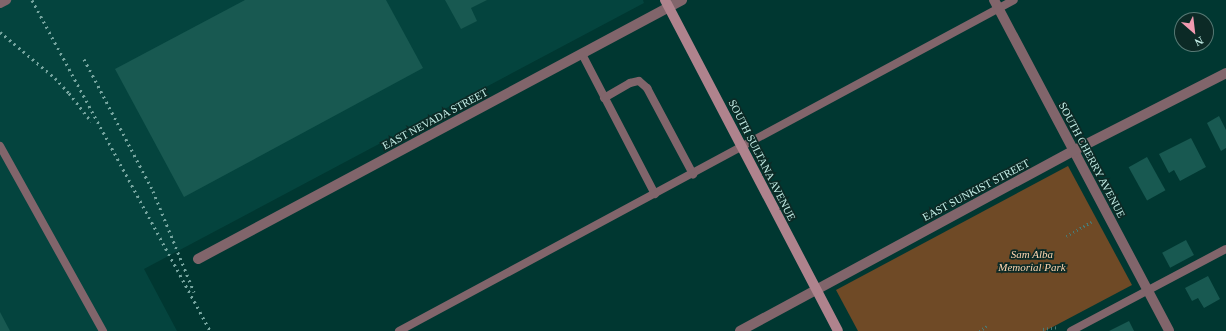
<!DOCTYPE html>
<html>
<head>
<meta charset="utf-8">
<style>
	body { margin:0 }
	#map { position:relative; width:1226px; height:331px; overflow:hidden; background:#003731; font-family:Georgia,serif }
	div>[style] { position:absolute }
	.built>* { inset:0; background:#04443e }
	.green>* { inset:0; background:#6f4a26 }
	.building>* { inset:0; background:#185951; transform-origin:0 0 }
	.path>* { height:2.5px; margin-top:-1.25px; transform-origin:0; background:repeating-linear-gradient(90deg,#497b75 0 1px,transparent 0 4px) }
	.lane>* { height:8px; margin:-4px; padding:0 4px; transform-origin:4px; border-radius:4px; background:#81656b }
	.street>* { height:10px; margin:-5px; padding:0 5px; transform-origin:5px; border-radius:5px; background:#81656b }
	.secondary>* { height:10px; margin:-5px; padding:0 5px; transform-origin:5px; border-radius:5px; background:#af838d }
	.rail>* { height:3px; margin-top:-1.5px; transform-origin:0; background:repeating-linear-gradient(90deg,#76a59f 0 2px,transparent 0 6px) }
	span { translate:-50% -50%; white-space:nowrap; text-align:center; line-height:1.15; -webkit-text-stroke:3.5px #0c2a26; paint-order:stroke }
	.street-label { font-size:11px; color:#c5efe8 }
	.park-label { font-size:11px; color:#fed5b0; font-style:italic }
	.north { position:absolute; left:1174px; top:12px; width:40px; height:40px; box-sizing:border-box; background:#0c2a26; border:1px solid #567974; border-radius:50%; rotate:152deg; font-size:11px; font-weight:700; line-height:16px; text-align:center; color:#c5efe8 }
	.north::after { content:''; display:block; margin:auto; width:14px; height:18px; background:#f29ab0; clip-path:polygon(50% 0,100% 100%,50% 72%,0 100%) }
</style>
</head>
<body>
<div id="map">
	<div class="built">
		<div style="clip-path:polygon(0 0,643px 0,644px 3px,144px 269px,177px 331px,0 331px)"></div>
	</div>
	<div class="green">
		<div style="clip-path:polygon(1068px 166px,1132px 285px,1045px 331px,858px 331px,836px 290px)"></div>
	</div>
	<div class="building">
		<div style="clip-path:polygon(245px 0,386px 0,423px 68px,184px 197px,115px 69px)"></div>
		<div style="clip-path:polygon(445px 0,487px 0,471px 8px,477px 21px,461px 29px)"></div>
		<div style="clip-path:polygon(1219px 116px,1226px 130px,1226px 148px,1221px 151px,1207px 123px)"></div>
		<div style="clip-path:polygon(1191px 138px,1206px 167px,1180px 181px,1174px 170px,1169px 173px,1159px 154px)"></div>
		<div style="left:1147px;top:157px;width:38px;height:21px;rotate:61deg"></div>
		<div style="left:1186px;top:240px;width:17px;height:27px;rotate:62deg"></div>
		<div style="clip-path:polygon(1208px 276px,1220px 299px,1204px 308px,1198px 298px,1192px 301px,1185px 288px)"></div>
		<div style="clip-path:polygon(0 312px,10px 331px,0 331px)"></div>
		<div style="clip-path:polygon(1129px 321px,1134px 331px,1109px 331px)"></div>
	</div>
	<div class="path">
		<div style="left:1066px;top:236px;width:29px;rotate:-29deg"></div>
		<div style="left:1043px;top:329px;width:16px;rotate:-7deg"></div>
		<div style="left:979px;top:331px;width:9px;rotate:-32deg"></div>
	</div>
	<div class="lane">
		<div style="left:582px;top:54px;width:158px;rotate:62.5deg"></div>
		<div style="left:604px;top:98px;width:30px;rotate:-30deg"></div>
		<div style="left:630px;top:83px;width:9px;rotate:-13deg"></div>
		<div style="left:639px;top:81px;width:11px;rotate:41deg"></div>
		<div style="left:647px;top:88px;width:98px;rotate:61.9deg"></div>
		<div style="left:0;top:146px;width:212px;rotate:60.9deg"></div>
		<div style="left:399px;top:331px;width:698px;rotate:-28.29deg"></div>
		<div style="left:1071px;top:331px;width:175px;rotate:-27.9deg"></div>
	</div>
	<div class="street">
		<div style="left:994px;top:0;width:374px;rotate:62.1deg"></div>
		<div style="left:0;top:3px;width:7px;rotate:-27deg"></div>
		<div style="left:198px;top:259px;width:549px;rotate:-28.15deg"></div>
		<div style="left:740px;top:331px;width:379px;rotate:-28.4deg"></div>
		<div style="left:1073px;top:151px;width:172px;rotate:-27deg"></div>
	</div>
	<div class="secondary">
		<div style="left:665px;top:0;width:373px;rotate:62.4deg"></div>
	</div>
	<div class="rail">
		<div style="left:32px;top:0;width:376px;rotate:61.7deg"></div>
		<div style="left:0;top:32px;width:72px;rotate:39.9deg"></div>
		<div style="left:55px;top:78px;width:21px;rotate:47deg"></div>
		<div style="left:69px;top:93px;width:36px;rotate:52deg"></div>
		<div style="left:84px;top:59px;width:149px;rotate:62.4deg"></div>
		<div style="left:153px;top:191px;width:109px;rotate:67.9deg"></div>
	</div>
	<div class="street-label">
		<span style="left:435px;top:119px;rotate:-28deg">EAST NEVADA STREET</span>
		<span style="left:762px;top:160px;rotate:63deg">SOUTH SULTANA AVENUE</span>
		<span style="left:1092px;top:160px;rotate:62deg">SOUTH CHERRY AVENUE</span>
		<span style="left:976px;top:190px;rotate:-28deg">EAST SUNKIST STREET</span>
	</div>
	<div class="park-label">
		<span style="left:1032px;top:261px">Sam Alba<br>Memorial Park</span>
	</div>
	<div class="north">N</div>
</div>
</body>
</html>
